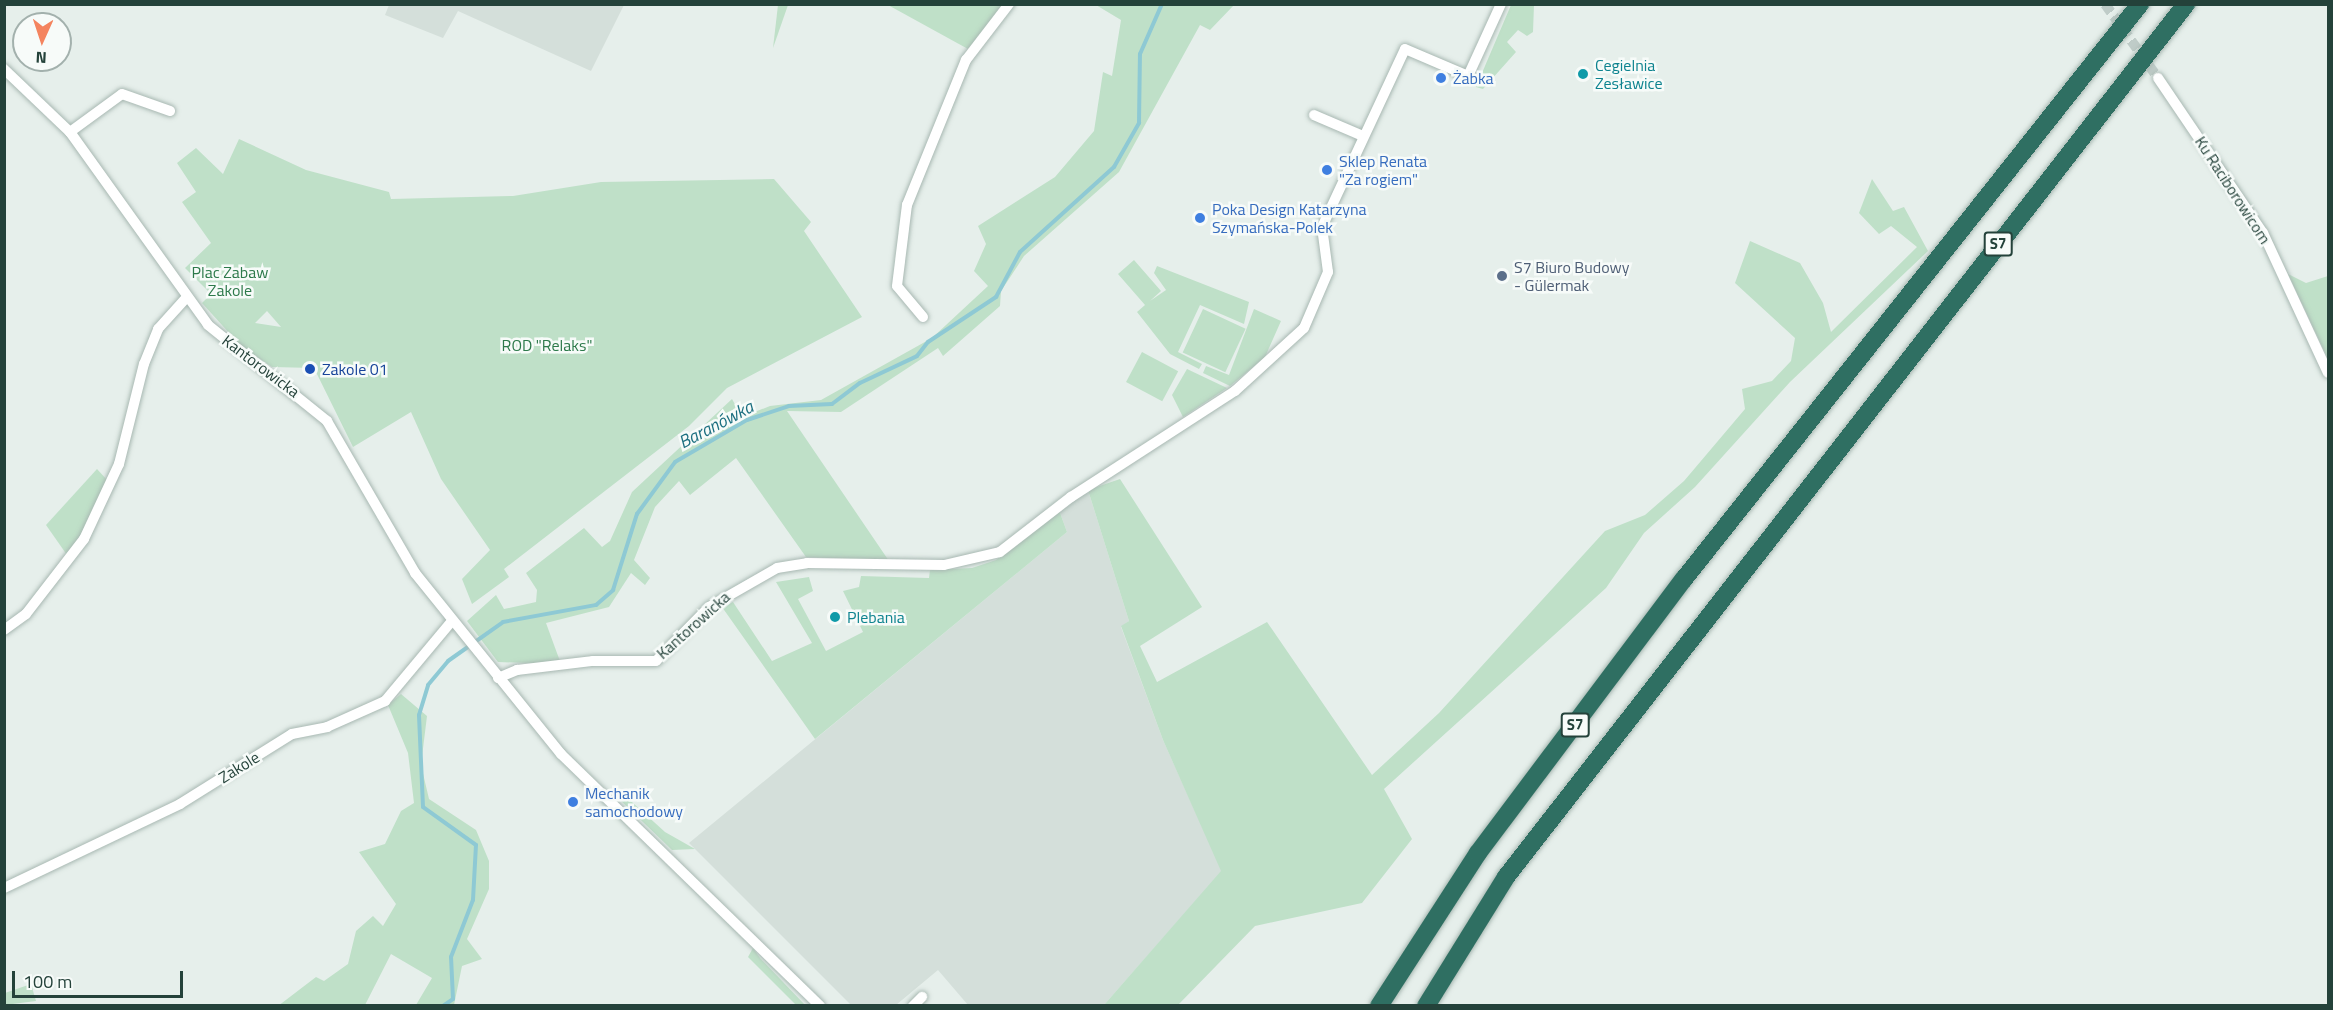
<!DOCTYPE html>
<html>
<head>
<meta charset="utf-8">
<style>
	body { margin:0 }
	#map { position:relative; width:2333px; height:1010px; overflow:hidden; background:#e6efeb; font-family:"Titillium Web",sans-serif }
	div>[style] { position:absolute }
	.built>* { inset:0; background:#d4dfda }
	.green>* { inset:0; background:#bfe0c8; transform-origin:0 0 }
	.stream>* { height:4px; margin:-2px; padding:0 2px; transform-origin:2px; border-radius:2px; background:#8ec9d4 }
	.minor-tunnel>* { height:10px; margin-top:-5px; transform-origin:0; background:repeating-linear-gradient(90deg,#bfccc8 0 10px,transparent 0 15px) }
	.roads { filter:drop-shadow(0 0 2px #a8b8b2) drop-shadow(0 0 2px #a8b8b2) }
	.minor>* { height:10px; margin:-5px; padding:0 5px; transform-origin:5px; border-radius:5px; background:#fff }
	.motorway>* { height:18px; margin:-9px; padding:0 9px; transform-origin:9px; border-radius:9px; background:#2f6f62 }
	.dots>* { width:16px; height:16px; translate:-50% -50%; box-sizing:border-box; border:3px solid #f7fbf9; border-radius:50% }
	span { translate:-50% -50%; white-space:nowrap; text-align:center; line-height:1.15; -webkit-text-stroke:5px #f7fbf9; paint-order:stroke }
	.shield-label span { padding:2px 4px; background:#f7fbf9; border:2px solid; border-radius:4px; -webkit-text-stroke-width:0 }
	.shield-label { font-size:15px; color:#24423a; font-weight:700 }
	.culture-label { font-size:16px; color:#0d838f }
	.left { translate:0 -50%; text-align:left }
	.shop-label { font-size:16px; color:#366cbe }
	.street-label { font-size:16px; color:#24423a }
	.service-label { font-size:16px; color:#4e5e75 }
	.park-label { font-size:16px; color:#2d7a4b }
	.transit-label { font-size:16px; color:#164399 }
	.water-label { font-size:18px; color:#1c6f80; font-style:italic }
	.frame { position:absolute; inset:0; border:6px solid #24423a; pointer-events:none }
	.north { position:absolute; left:12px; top:12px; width:60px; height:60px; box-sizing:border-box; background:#f7fbf9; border:2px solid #a3b1ad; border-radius:50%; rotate:183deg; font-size:16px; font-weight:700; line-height:24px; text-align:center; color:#24423a }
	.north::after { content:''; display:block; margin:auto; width:21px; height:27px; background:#f4845f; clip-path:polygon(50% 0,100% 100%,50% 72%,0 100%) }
	.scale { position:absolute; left:12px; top:971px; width:171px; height:27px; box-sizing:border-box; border:3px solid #24423a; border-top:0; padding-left:8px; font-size:18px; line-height:21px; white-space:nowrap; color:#24423a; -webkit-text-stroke:4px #f7fbf9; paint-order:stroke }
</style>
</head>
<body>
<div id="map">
	<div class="built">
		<div style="clip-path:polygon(389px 5px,389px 4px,624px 5px,591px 71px,458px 11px,443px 38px,385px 15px)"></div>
		<div style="clip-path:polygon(1088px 490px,1129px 621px,1121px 627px,1163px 740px,1222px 871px,1104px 1005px,968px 1005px,938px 970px,896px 1005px,851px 1005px,689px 843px,1067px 532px,1059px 510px)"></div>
	</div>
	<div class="green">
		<div style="clip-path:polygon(778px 5px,788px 5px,773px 48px)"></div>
		<div style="clip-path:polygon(888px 5px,1004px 5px,968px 49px)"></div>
		<div style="clip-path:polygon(1096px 5px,1234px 5px,1210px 30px,1200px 25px,1119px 172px,1024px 256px,1001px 291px,1000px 306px,943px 356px,938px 348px,841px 412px,787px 411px,889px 561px,806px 557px,736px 458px,690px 495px,679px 481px,655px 507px,634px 560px,650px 578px,645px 585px,631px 573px,609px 607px,546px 623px,561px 664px,498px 662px,467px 621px,496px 595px,504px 609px,536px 602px,537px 590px,526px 573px,584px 528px,602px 547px,610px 541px,632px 492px,732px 399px,742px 417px,770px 406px,821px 400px,932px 338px,988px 286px,974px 271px,986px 244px,978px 226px,1055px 177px,1094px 131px,1103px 72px,1112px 76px,1121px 20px)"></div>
		<div style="clip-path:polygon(1511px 5px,1534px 5px,1533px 32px,1527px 36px,1518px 30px,1507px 42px,1516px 52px,1483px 89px,1476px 87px)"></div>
		<div style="clip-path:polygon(evenodd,239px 139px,306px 170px,389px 192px,391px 199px,513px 196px,601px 182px,774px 179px,811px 222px,804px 231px,862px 317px,727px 388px,689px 426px,504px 569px,509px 577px,472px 604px,462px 579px,490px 550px,441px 479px,411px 412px,353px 447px,314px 368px,272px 367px,241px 346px,202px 303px,211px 294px,185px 268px,211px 243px,182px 202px,196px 192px,177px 163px,196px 148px,223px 174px,239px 139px,267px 311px,281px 327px,255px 323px,267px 311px)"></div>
		<div style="clip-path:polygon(1872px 179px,1893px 211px,1904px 207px,1928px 251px,1790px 382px,1695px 487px,1644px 533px,1606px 588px,1384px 789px,1412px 839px,1362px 903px,1255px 926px,1178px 1005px,1104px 1005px,1221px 871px,1163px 740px,1121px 626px,1129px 621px,1088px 490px,1120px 479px,1202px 607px,1140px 646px,1157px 682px,1267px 622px,1372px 775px,1439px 713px,1605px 531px,1645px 515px,1684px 481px,1745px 409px,1742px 389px,1772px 381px,1791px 361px,1795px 338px,1735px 283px,1750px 241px,1800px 263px,1823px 303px,1831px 332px,1917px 247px,1891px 226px,1879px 234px,1859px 213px)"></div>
		<div style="clip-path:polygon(1134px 260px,1161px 291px,1150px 301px,1166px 290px,1154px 273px,1157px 266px,1249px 302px,1244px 324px,1200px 305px,1178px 352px,1202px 364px,1199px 369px,1170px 354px,1137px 312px,1145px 305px,1118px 274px)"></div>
		<div style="clip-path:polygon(2288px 274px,2306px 283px,2328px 276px,2328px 359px)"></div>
		<div style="left:1203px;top:309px;width:47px;height:48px;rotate:25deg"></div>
		<div style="clip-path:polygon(1254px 309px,1281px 321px,1265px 357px,1230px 386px,1203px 373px,1206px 366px,1229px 375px)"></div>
		<div style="left:1142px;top:352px;width:41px;height:34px;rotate:28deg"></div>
		<div style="clip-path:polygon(1187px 369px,1227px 388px,1183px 417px,1172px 395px)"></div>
		<div style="clip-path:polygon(97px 469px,108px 481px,88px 527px,67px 555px,46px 525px)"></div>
		<div style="clip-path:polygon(1059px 510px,1067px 532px,815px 739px,722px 607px,733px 602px,772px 661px,812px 643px,776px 582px,809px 577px,813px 591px,798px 599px,826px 651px,863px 632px,843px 591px,859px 587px,861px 576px,929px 578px,930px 570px,972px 568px,996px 560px)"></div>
		<div style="clip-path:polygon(401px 694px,427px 716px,421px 765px,429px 799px,476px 830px,489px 861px,489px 889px,467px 939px,482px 959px,462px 966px,454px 1005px,416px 1005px,432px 978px,391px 954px,365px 1005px,278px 1006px,316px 977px,324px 981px,348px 964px,356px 931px,373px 916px,383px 926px,396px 904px,359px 852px,385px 844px,401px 811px,414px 803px,408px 753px,388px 705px)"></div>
		<div style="clip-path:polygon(622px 793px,665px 832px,695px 849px,672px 850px,618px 798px)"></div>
		<div style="clip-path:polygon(753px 948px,760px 958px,805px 1005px,796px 1005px,748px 957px)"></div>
		<div style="clip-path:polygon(31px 984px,36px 1001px,5px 1005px,5px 993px)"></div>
	</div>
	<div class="stream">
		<div style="left:443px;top:1006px;width:12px;rotate:-35deg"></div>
		<div style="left:453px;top:999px;width:42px;rotate:-92.7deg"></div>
		<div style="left:451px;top:957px;width:61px;rotate:-68.9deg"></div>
		<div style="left:473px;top:900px;width:55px;rotate:-86.9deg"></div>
		<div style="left:476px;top:845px;width:65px;rotate:-144.4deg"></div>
		<div style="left:423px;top:807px;width:92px;rotate:-92.5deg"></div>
		<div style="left:419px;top:715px;width:31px;rotate:-73deg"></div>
		<div style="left:428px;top:685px;width:31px;rotate:-50deg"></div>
		<div style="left:448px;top:661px;width:67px;rotate:-35.3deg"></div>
		<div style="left:503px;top:622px;width:95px;rotate:-10.4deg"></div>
		<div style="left:596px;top:605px;width:23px;rotate:-41deg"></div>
		<div style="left:613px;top:590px;width:80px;rotate:-72.5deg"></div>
		<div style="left:637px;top:514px;width:64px;rotate:-53.8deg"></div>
		<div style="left:675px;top:462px;width:83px;rotate:-30.3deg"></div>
		<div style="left:747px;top:420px;width:44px;rotate:-18.4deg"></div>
		<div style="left:789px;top:406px;width:43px;rotate:-2.7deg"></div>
		<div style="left:832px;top:404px;width:35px;rotate:-37deg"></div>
		<div style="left:860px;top:383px;width:63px;rotate:-25.3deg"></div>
		<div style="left:917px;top:356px;width:18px;rotate:-52deg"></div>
		<div style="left:928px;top:342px;width:82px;rotate:-33.5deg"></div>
		<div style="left:996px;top:297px;width:51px;rotate:-61.9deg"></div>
		<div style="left:1020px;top:252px;width:127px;rotate:-42.1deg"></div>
		<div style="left:1114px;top:167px;width:51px;rotate:-60.4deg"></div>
		<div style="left:1139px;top:123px;width:69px;rotate:-89.2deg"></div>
		<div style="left:1140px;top:54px;width:55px;rotate:-66.3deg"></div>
	</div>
	<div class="minor-tunnel">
		<div style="left:2105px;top:4px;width:91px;rotate:54.4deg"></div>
	</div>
	<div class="roads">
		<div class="minor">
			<div style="left:4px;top:69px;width:91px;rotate:43.7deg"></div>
			<div style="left:70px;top:132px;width:237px;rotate:54.4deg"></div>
			<div style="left:208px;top:325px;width:153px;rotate:38.9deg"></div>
			<div style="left:327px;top:421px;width:176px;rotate:59.9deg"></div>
			<div style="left:415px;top:573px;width:233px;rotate:51.1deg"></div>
			<div style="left:561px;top:754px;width:361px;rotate:44.2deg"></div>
			<div style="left:2158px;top:78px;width:187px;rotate:55.9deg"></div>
			<div style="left:2263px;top:233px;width:154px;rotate:65.1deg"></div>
			<div style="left:1314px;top:115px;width:53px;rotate:23.2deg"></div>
			<div style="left:70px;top:132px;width:64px;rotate:-36.2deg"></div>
			<div style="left:122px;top:94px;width:51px;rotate:19.5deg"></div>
			<div style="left:923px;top:317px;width:40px;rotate:-130deg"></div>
			<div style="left:897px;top:286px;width:82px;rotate:-83deg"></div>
			<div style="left:907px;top:205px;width:157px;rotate:-67.9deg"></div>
			<div style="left:966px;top:60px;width:71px;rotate:-52.5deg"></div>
			<div style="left:4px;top:630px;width:27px;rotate:-36deg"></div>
			<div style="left:26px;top:614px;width:95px;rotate:-52.3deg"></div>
			<div style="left:84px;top:539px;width:83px;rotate:-65deg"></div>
			<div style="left:119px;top:464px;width:103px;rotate:-76deg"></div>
			<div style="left:144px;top:364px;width:38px;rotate:-68deg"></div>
			<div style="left:158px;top:329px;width:42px;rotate:-47.9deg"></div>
			<div style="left:498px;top:678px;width:21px;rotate:-23deg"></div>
			<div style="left:517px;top:670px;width:77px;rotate:-6.8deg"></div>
			<div style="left:593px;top:661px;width:63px"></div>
			<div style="left:656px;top:661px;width:76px;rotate:-45.5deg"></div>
			<div style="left:709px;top:607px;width:78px;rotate:-29.8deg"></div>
			<div style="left:777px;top:568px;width:30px;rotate:-9deg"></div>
			<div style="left:807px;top:563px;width:137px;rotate:0.8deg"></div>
			<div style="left:944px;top:565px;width:57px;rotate:-13.1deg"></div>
			<div style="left:1000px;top:552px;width:90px;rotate:-37.8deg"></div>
			<div style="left:1071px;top:497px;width:195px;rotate:-32.9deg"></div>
			<div style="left:1235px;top:391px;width:93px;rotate:-42.4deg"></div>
			<div style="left:1304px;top:328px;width:61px;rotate:-66.8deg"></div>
			<div style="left:1328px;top:272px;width:45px;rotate:-97.6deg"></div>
			<div style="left:1322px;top:227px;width:196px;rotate:-65deg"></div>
			<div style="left:1405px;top:49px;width:69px;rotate:23.2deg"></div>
			<div style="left:1468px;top:76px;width:79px;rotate:-65.4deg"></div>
			<div style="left:4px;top:888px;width:195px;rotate:-25.5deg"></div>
			<div style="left:180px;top:804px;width:132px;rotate:-32deg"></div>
			<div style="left:292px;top:734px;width:36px;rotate:-11deg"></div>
			<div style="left:327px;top:727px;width:64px;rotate:-24.1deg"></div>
			<div style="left:385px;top:701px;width:103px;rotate:-50.1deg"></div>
			<div style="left:913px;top:1006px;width:13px;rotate:-45deg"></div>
		</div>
		<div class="motorway">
			<div style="left:1379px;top:1006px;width:182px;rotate:-57.1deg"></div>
			<div style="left:1478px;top:853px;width:343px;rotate:-53.1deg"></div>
			<div style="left:1684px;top:579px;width:734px;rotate:-51.58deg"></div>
			<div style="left:1426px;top:1006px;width:152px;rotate:-58.2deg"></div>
			<div style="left:1506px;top:877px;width:1107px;rotate:-52.08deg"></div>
		</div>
	</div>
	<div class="dots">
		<div style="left:1583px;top:74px;background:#0f9aa8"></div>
		<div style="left:1441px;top:78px;background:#3f7fe0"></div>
		<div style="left:1327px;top:170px;background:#3f7fe0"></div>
		<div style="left:1200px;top:218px;background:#3f7fe0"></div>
		<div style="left:1502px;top:276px;background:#5c6f8a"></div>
		<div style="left:310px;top:369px;background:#1a4fb4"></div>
		<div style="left:835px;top:617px;background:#0f9aa8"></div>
		<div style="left:573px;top:802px;background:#3f7fe0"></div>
	</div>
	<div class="shield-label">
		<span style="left:1998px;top:244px">S7</span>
		<span style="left:1575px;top:725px">S7</span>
	</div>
	<div class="culture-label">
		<span class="left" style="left:1595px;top:74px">Cegielnia<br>Zesławice</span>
		<span class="left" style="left:847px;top:617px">Plebania</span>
	</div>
	<div class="shop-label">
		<span class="left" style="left:1453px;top:78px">Żabka</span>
		<span class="left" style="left:1339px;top:170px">Sklep Renata<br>"Za rogiem"</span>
		<span class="left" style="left:1212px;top:218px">Poka Design Katarzyna<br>Szymańska-Polek</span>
		<span class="left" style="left:585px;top:802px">Mechanik<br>samochodowy</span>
	</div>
	<div class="street-label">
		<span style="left:2233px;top:190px;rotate:57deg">Ku Raciborowicom</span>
		<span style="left:261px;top:366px;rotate:37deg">Kantorowicka</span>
		<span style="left:693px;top:625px;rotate:-42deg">Kantorowicka</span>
		<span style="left:239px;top:767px;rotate:-32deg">Zakole</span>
	</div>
	<div class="service-label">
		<span class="left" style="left:1514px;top:276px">S7 Biuro Budowy<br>- Gülermak</span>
	</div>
	<div class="park-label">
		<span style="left:230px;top:281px">Plac Zabaw<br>Zakole</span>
		<span style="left:547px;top:345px">ROD "Relaks"</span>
	</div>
	<div class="transit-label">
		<span class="left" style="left:322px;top:369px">Zakole 01</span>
	</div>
	<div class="water-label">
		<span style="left:716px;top:425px;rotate:-28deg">Baranówka</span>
	</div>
	<div class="frame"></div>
	<div class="north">N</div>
	<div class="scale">100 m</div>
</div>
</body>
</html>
